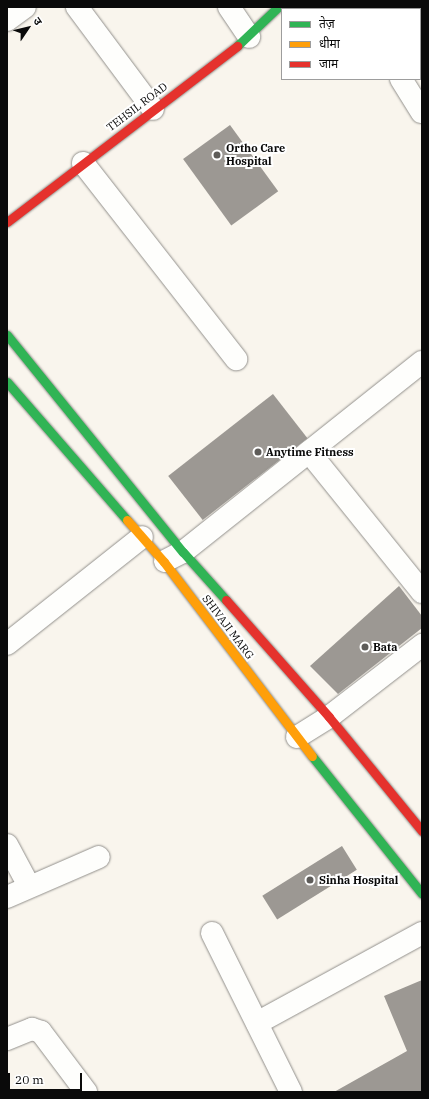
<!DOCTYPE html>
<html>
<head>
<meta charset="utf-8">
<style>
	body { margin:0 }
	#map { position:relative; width:429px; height:1099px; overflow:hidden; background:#f9f5ed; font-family:"IBM Plex Serif","Noto Sans Devanagari",serif }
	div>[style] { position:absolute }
	.building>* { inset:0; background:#9c9893; transform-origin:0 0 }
	.roads { filter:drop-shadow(0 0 1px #92908c) drop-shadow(0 0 1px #92908c) }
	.street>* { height:22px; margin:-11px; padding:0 11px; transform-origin:11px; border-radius:11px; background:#fefefc }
	.fast>* { height:9px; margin:-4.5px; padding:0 4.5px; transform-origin:4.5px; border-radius:4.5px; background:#30b455 }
	.slow>* { height:9px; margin:-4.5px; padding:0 4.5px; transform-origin:4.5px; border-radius:4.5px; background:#ff9f0a }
	.jam>* { height:9px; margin:-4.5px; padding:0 4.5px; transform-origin:4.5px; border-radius:4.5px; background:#e5322d }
	.dots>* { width:11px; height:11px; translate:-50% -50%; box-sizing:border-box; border:2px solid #fff; border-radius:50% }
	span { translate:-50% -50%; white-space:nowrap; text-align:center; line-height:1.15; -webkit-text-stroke:4px #fff; paint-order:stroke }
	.street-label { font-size:11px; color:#0a0a0a }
	.poi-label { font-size:11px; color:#0a0a0a; font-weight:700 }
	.left { translate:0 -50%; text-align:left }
	.frame { position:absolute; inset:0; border:8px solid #0a0a0a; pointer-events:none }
	.legend { position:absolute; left:281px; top:8px; width:140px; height:72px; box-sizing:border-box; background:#fff; border:1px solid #9d9d9d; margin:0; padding:5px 7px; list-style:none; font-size:12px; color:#0a0a0a }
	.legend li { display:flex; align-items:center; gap:8px; height:20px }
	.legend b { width:20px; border:1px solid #9d9d9d }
	.north { position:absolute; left:8px; top:8px; width:40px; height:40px; -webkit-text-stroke:3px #fff; paint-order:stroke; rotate:55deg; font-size:11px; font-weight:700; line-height:16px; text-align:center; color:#0a0a0a }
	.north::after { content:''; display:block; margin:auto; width:14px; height:18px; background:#0a0a0a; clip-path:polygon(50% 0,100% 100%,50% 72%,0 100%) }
	.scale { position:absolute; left:8px; top:1073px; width:74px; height:18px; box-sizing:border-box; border:2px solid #0a0a0a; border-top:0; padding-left:5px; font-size:12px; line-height:14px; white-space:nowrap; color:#0a0a0a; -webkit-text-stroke:3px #fff; paint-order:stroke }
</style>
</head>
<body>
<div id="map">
	<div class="building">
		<div style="left:230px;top:125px;width:82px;height:58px;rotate:54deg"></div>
		<div style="left:273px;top:394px;width:56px;height:133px;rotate:52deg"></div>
		<div style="clip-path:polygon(399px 586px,422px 616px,422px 628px,338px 694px,310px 666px)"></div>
		<div style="left:342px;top:846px;width:28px;height:94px;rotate:58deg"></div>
		<div style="clip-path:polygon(422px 980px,422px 1092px,334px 1092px,407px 1051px,384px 996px)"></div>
	</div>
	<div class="roads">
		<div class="street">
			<div style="left:77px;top:7px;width:127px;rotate:53.3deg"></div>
			<div style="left:229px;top:7px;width:36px;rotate:56deg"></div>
			<div style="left:356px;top:7px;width:2px;rotate:63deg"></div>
			<div style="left:7px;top:20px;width:22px;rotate:-36deg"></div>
			<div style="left:401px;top:79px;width:39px;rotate:58deg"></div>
			<div style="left:83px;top:163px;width:249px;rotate:52deg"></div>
			<div style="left:309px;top:452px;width:180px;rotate:51.1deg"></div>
			<div style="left:165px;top:561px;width:20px;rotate:-27deg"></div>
			<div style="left:183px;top:552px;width:305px;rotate:-38.5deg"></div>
			<div style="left:7px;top:644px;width:172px;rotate:-38.4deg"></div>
			<div style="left:297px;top:737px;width:38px;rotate:-32deg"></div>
			<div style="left:329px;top:717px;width:118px;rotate:-37.7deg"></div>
			<div style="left:7px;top:845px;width:47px;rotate:61.8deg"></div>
			<div style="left:7px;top:897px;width:100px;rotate:-23.5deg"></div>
			<div style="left:212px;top:933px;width:178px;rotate:63.6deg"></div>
			<div style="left:257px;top:1023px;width:188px;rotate:-28.6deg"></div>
			<div style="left:7px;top:1039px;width:27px;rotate:-22deg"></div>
			<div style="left:32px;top:1029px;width:9px;rotate:18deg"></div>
			<div style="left:41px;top:1032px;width:75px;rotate:53.1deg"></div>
		</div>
		<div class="fast">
			<div style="left:237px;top:46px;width:57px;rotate:-43.6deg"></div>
			<div style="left:7px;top:335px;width:279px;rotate:51deg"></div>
			<div style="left:183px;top:552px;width:64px;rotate:48.1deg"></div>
			<div style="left:7px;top:382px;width:183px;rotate:49deg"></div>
			<div style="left:312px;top:756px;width:176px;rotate:51.4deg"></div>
		</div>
		<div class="slow">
			<div style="left:127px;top:520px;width:56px;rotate:48.6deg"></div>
			<div style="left:164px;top:562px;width:244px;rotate:52.7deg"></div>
		</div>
		<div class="jam">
			<div style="left:7px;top:222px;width:290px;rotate:-37.4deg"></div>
			<div style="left:226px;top:600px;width:156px;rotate:48.6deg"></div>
			<div style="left:329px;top:717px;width:147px;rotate:50.8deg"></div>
		</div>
	</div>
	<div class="dots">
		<div style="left:217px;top:155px;background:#5e5c59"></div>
		<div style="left:258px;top:452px;background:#5e5c59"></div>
		<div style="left:365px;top:647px;background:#5e5c59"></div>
		<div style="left:310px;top:880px;background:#5e5c59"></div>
	</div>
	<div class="street-label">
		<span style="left:137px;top:107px;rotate:-37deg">TEHSIL ROAD</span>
		<span style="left:228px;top:627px;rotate:53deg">SHIVAJI MARG</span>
	</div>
	<div class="poi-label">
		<span class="left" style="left:226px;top:155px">Ortho Care<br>Hospital</span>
		<span class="left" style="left:266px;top:452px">Anytime Fitness</span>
		<span class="left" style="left:373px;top:647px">Bata</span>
		<span class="left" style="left:319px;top:880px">Sinha Hospital</span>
	</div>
	<div class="frame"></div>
	<ul class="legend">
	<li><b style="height:5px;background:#30b455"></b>तेज़</li>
	<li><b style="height:5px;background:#ff9f0a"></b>धीमा</li>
	<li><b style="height:5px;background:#e5322d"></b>जाम</li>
	</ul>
	<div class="north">उ</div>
	<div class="scale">20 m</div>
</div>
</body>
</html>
